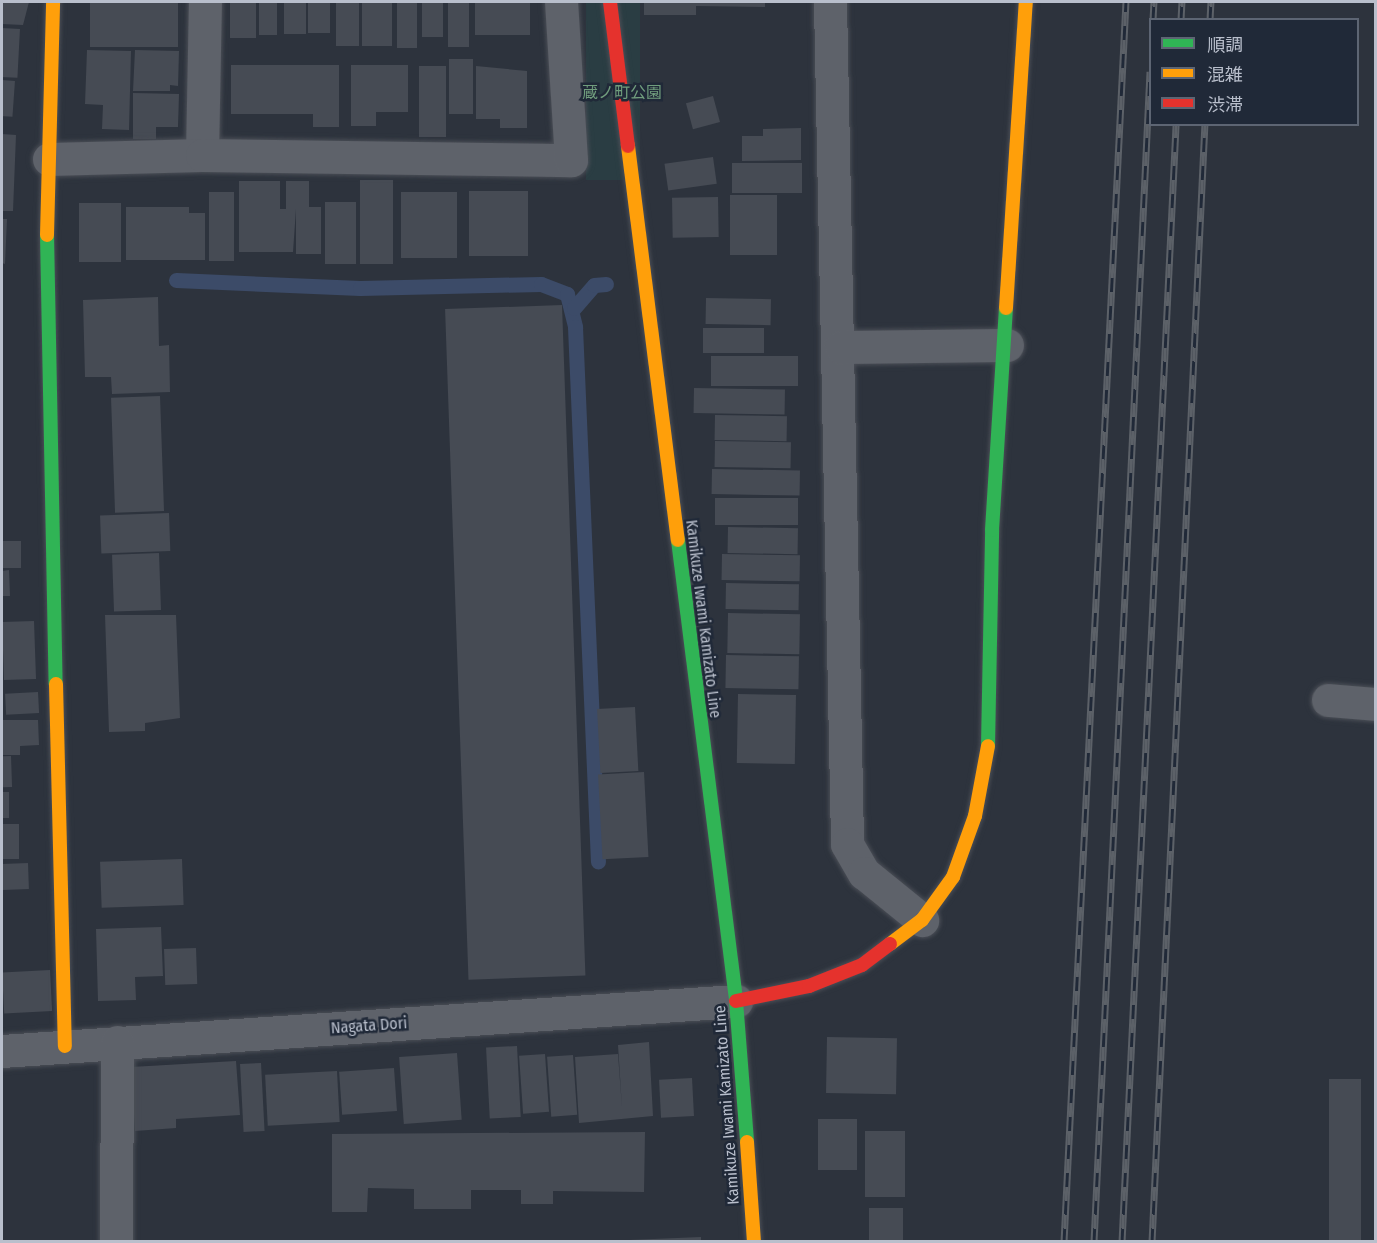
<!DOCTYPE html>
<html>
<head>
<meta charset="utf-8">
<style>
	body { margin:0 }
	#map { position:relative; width:1377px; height:1243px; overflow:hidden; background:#2d333d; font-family:"Fira Sans Condensed","Noto Sans JP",sans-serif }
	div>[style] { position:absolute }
	.green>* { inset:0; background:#2a3d43; transform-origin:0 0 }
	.stream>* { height:15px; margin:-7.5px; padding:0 7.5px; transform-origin:7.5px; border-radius:7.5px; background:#3c4b68 }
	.building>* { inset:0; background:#464b54; transform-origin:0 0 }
	.roads { filter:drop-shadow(0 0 2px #4a4e56) drop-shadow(0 0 2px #4a4e56) }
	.street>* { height:33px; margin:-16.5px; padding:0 16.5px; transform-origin:16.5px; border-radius:16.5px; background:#5e626a }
	.fast>* { height:14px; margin:-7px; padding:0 7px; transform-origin:7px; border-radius:7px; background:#30b455 }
	.slow>* { height:14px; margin:-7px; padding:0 7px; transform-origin:7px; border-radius:7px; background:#ff9f0a }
	.jam>* { height:14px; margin:-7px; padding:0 7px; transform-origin:7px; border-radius:7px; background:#e5322d }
	.rail>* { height:7px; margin-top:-3.5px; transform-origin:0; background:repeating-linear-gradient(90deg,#202938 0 14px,#5c6168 0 28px); box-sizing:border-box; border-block:2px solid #5c6168 }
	span { translate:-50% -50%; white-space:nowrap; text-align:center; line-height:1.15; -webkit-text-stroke:5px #202938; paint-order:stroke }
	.park-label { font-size:16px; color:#709d7d }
	.street-label { font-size:16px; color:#b9bfcc }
	.frame { position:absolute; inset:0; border:3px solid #b9bfcc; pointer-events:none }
	.legend { position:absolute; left:1149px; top:18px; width:210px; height:108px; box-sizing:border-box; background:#202938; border:2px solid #5d6573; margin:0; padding:8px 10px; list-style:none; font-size:18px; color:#b9bfcc }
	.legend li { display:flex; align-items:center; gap:12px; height:30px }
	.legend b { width:30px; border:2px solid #5d6573 }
</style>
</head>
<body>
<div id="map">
	<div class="green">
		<div style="left:586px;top:2px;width:54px;height:178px"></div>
	</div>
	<div class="stream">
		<div style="left:176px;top:280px;width:184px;rotate:2.5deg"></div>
		<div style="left:360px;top:288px;width:181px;rotate:-1.3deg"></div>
		<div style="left:541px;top:284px;width:28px;rotate:21deg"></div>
		<div style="left:567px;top:294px;width:34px;rotate:76deg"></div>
		<div style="left:575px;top:327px;width:535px;rotate:87.54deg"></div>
		<div style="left:574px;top:308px;width:30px;rotate:-49deg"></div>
		<div style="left:594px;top:285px;width:12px;rotate:-5deg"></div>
	</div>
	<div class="building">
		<div style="clip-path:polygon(2px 2px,29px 2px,23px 25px,2px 24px)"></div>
		<div style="left:90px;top:2px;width:88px;height:45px"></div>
		<div style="left:230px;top:2px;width:26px;height:36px"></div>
		<div style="left:259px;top:2px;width:18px;height:33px"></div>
		<div style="left:284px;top:2px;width:22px;height:32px"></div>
		<div style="left:308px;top:2px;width:22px;height:31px"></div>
		<div style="left:336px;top:2px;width:23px;height:44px"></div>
		<div style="left:362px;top:2px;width:30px;height:44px"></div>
		<div style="left:397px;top:2px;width:20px;height:46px"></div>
		<div style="left:422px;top:2px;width:21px;height:35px"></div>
		<div style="left:448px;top:2px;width:21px;height:45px"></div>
		<div style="left:475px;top:2px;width:55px;height:33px"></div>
		<div style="clip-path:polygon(644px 2px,765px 2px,765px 7px,696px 6px,696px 15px,644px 15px)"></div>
		<div style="left:2px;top:28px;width:18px;height:49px;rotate:3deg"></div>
		<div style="clip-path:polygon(87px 50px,131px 51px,129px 130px,102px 129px,103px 105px,85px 104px)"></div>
		<div style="clip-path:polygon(135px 50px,179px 51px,178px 86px,170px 85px,170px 91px,133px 91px)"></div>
		<div style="left:449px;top:59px;width:24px;height:55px"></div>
		<div style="clip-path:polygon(231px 65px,339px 65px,339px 127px,313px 127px,313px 114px,231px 114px)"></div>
		<div style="clip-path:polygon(351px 65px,408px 65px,408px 112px,376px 112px,376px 126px,351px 126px)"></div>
		<div style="left:419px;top:66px;width:27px;height:71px"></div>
		<div style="clip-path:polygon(476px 66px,527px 71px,527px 128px,500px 128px,500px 119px,476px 119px)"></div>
		<div style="left:2px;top:80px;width:13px;height:36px;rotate:4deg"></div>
		<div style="clip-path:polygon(133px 93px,179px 94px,178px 127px,156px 127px,156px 139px,133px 139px)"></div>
		<div style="left:713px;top:96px;width:27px;height:28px;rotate:75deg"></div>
		<div style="clip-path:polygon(801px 128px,801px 160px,742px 161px,742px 136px,763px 136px,763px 129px)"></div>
		<div style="clip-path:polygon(2px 134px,16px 135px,13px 211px,2px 211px)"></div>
		<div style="left:713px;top:157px;width:27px;height:49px;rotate:82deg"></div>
		<div style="left:802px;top:163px;width:30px;height:70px;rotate:90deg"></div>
		<div style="left:360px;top:180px;width:33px;height:84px"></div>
		<div style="clip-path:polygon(239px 181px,280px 181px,280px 209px,286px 209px,286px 181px,309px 181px,309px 207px,321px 207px,321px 254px,296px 254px,296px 209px,293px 252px,239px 252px)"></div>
		<div style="left:469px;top:191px;width:59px;height:65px"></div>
		<div style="left:209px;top:192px;width:25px;height:69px"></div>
		<div style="left:401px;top:192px;width:56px;height:66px"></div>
		<div style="left:730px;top:195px;width:47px;height:60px"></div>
		<div style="left:718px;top:197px;width:40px;height:46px;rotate:89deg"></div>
		<div style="left:325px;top:202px;width:31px;height:62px"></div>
		<div style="left:79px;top:203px;width:42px;height:59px"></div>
		<div style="clip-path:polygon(126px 207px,189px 207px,189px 213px,205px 213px,205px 260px,126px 260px)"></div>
		<div style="clip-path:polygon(2px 219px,7px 219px,5px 264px,2px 263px)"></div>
		<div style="clip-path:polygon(158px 297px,159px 346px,169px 345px,170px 392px,112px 394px,111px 377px,85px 377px,83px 300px)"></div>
		<div style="left:706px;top:298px;width:65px;height:26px;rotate:1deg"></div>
		<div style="left:562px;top:305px;width:671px;height:117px;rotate:88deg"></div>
		<div style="left:703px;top:328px;width:61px;height:25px"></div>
		<div style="left:711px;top:356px;width:87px;height:30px"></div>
		<div style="left:694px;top:388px;width:91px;height:25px;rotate:1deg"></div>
		<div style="left:160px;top:396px;width:115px;height:49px;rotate:88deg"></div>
		<div style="left:715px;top:415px;width:72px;height:25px;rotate:1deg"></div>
		<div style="left:715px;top:441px;width:76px;height:26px;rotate:1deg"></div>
		<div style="left:712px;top:469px;width:88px;height:25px;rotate:1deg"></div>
		<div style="left:715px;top:498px;width:83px;height:27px"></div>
		<div style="left:169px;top:513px;width:38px;height:69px;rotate:88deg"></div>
		<div style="left:728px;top:527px;width:70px;height:26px;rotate:1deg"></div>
		<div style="left:2px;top:541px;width:19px;height:27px"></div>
		<div style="left:159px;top:553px;width:57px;height:47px;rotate:88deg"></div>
		<div style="left:722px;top:554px;width:78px;height:26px;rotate:1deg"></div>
		<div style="clip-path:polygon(9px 570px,10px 596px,2px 596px,2px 571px)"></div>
		<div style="left:726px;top:583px;width:73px;height:26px;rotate:1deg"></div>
		<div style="left:728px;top:613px;width:72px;height:40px;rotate:1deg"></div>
		<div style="clip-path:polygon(105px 615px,176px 615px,180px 718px,145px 723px,145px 731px,109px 732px)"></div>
		<div style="left:34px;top:621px;width:58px;height:32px;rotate:88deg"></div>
		<div style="left:726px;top:655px;width:73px;height:33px;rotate:1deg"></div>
		<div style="left:38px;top:692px;width:21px;height:33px;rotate:87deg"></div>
		<div style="left:738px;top:694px;width:58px;height:69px;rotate:1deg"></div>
		<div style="left:635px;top:707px;width:64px;height:38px;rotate:87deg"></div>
		<div style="clip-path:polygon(2px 720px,38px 720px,39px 745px,20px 746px,20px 755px,2px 755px)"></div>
		<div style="left:11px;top:756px;width:31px;height:9px;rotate:88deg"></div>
		<div style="left:644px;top:772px;width:85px;height:46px;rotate:87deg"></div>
		<div style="left:2px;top:792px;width:7px;height:26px"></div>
		<div style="left:2px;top:824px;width:17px;height:35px"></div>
		<div style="left:182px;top:859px;width:46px;height:82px;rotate:88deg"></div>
		<div style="left:28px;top:863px;width:26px;height:26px;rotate:88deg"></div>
		<div style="clip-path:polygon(161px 927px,163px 976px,135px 977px,136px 1000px,98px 1001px,96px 929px)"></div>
		<div style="left:196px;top:948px;width:36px;height:32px;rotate:88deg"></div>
		<div style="left:50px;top:970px;width:41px;height:48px;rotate:87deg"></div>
		<div style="left:827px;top:1037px;width:70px;height:56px;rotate:1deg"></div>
		<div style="clip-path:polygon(649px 1042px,653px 1116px,579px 1123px,575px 1057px,618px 1054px,622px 1108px,618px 1045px)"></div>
		<div style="left:517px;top:1046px;width:71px;height:31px;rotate:87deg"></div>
		<div style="left:457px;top:1053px;width:67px;height:58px;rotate:86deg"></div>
		<div style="left:545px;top:1054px;width:58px;height:26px;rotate:86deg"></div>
		<div style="left:573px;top:1055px;width:60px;height:26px;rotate:86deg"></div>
		<div style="clip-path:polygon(236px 1061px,240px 1115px,176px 1119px,176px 1128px,135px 1131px,131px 1067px)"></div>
		<div style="left:261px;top:1063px;width:68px;height:21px;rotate:87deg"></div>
		<div style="left:394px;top:1068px;width:43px;height:55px;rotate:86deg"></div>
		<div style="left:337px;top:1071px;width:51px;height:72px;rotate:87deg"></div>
		<div style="left:692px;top:1078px;width:38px;height:33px;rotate:87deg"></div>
		<div style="left:1329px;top:1079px;width:32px;height:163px"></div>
		<div style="left:818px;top:1119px;width:39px;height:51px"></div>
		<div style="left:865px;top:1131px;width:40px;height:66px"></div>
		<div style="clip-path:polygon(645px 1132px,644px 1192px,553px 1191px,553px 1204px,521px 1204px,521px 1190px,471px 1190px,471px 1209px,414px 1209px,414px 1189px,368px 1188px,367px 1212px,332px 1212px,332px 1134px)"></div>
		<div style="left:869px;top:1208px;width:34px;height:34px"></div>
		<div style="clip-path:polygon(701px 1237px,701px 1242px,629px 1242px,629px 1240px)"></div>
	</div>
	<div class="roads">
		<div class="street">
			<div style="left:830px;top:2px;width:842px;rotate:88.84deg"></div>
			<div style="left:847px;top:844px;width:34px;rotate:60deg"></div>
			<div style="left:864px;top:873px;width:75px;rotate:39deg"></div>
			<div style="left:202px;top:155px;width:153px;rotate:-88.9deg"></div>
			<div style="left:49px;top:159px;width:153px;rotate:-1.5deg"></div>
			<div style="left:202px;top:155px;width:369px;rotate:0.8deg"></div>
			<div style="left:571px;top:160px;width:158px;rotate:-93.6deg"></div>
			<div style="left:841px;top:347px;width:166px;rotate:-0.7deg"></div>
			<div style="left:1328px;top:700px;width:48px;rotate:4.8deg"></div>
			<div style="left:2px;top:1051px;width:736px;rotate:-3.9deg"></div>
			<div style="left:116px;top:1242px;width:200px;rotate:-89.7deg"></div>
		</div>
		<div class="fast">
			<div style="left:47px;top:235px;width:449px;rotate:88.9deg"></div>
			<div style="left:678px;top:540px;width:465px;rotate:82.8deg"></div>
			<div style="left:736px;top:1001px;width:141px;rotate:85.5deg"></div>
			<div style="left:988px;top:746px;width:216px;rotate:-88.9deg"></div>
			<div style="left:992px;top:530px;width:222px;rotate:-86.4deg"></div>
		</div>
		<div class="slow">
			<div style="left:628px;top:146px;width:397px;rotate:82.8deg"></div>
			<div style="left:47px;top:235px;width:233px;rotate:-88.5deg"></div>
			<div style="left:1006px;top:308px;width:307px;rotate:-86.3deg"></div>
			<div style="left:56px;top:684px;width:362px;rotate:88.6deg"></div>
			<div style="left:890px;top:944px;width:40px;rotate:-37deg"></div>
			<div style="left:922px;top:920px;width:53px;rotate:-54.2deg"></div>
			<div style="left:953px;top:877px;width:65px;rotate:-70.2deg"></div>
			<div style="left:975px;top:816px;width:71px;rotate:-79.5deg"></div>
			<div style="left:747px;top:1142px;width:100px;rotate:86deg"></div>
		</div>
		<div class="jam">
			<div style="left:610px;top:2px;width:145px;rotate:82.9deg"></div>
			<div style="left:736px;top:1001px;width:75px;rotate:-11.6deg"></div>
			<div style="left:809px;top:986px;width:57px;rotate:-21.6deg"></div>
			<div style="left:862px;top:965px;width:35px;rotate:-37deg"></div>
		</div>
	</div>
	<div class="rail">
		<div style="left:1153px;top:20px;width:18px;rotate:-87deg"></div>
		<div style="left:1181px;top:20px;width:18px;rotate:-87deg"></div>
		<div style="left:1210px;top:20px;width:18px;rotate:-87deg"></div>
		<div style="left:1064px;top:1242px;width:1242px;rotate:-87.14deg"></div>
		<div style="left:1094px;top:1242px;width:1172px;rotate:-87.26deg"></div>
		<div style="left:1122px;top:1242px;width:1119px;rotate:-87.23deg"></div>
		<div style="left:1152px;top:1242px;width:1119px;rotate:-87.29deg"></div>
	</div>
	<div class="park-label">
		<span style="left:622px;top:93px">蔵ノ町公園</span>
	</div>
	<div class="street-label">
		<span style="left:703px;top:619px;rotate:83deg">Kamikuze Iwami Kamizato Line</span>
		<span style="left:369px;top:1026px;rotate:-4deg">Nagata Dori</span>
		<span style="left:727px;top:1105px;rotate:-94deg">Kamikuze Iwami Kamizato Line</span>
	</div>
	<div class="frame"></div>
	<ul class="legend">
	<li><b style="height:8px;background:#30b455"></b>順調</li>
	<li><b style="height:8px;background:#ff9f0a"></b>混雑</li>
	<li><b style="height:8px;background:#e5322d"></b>渋滞</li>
	</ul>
</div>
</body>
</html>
